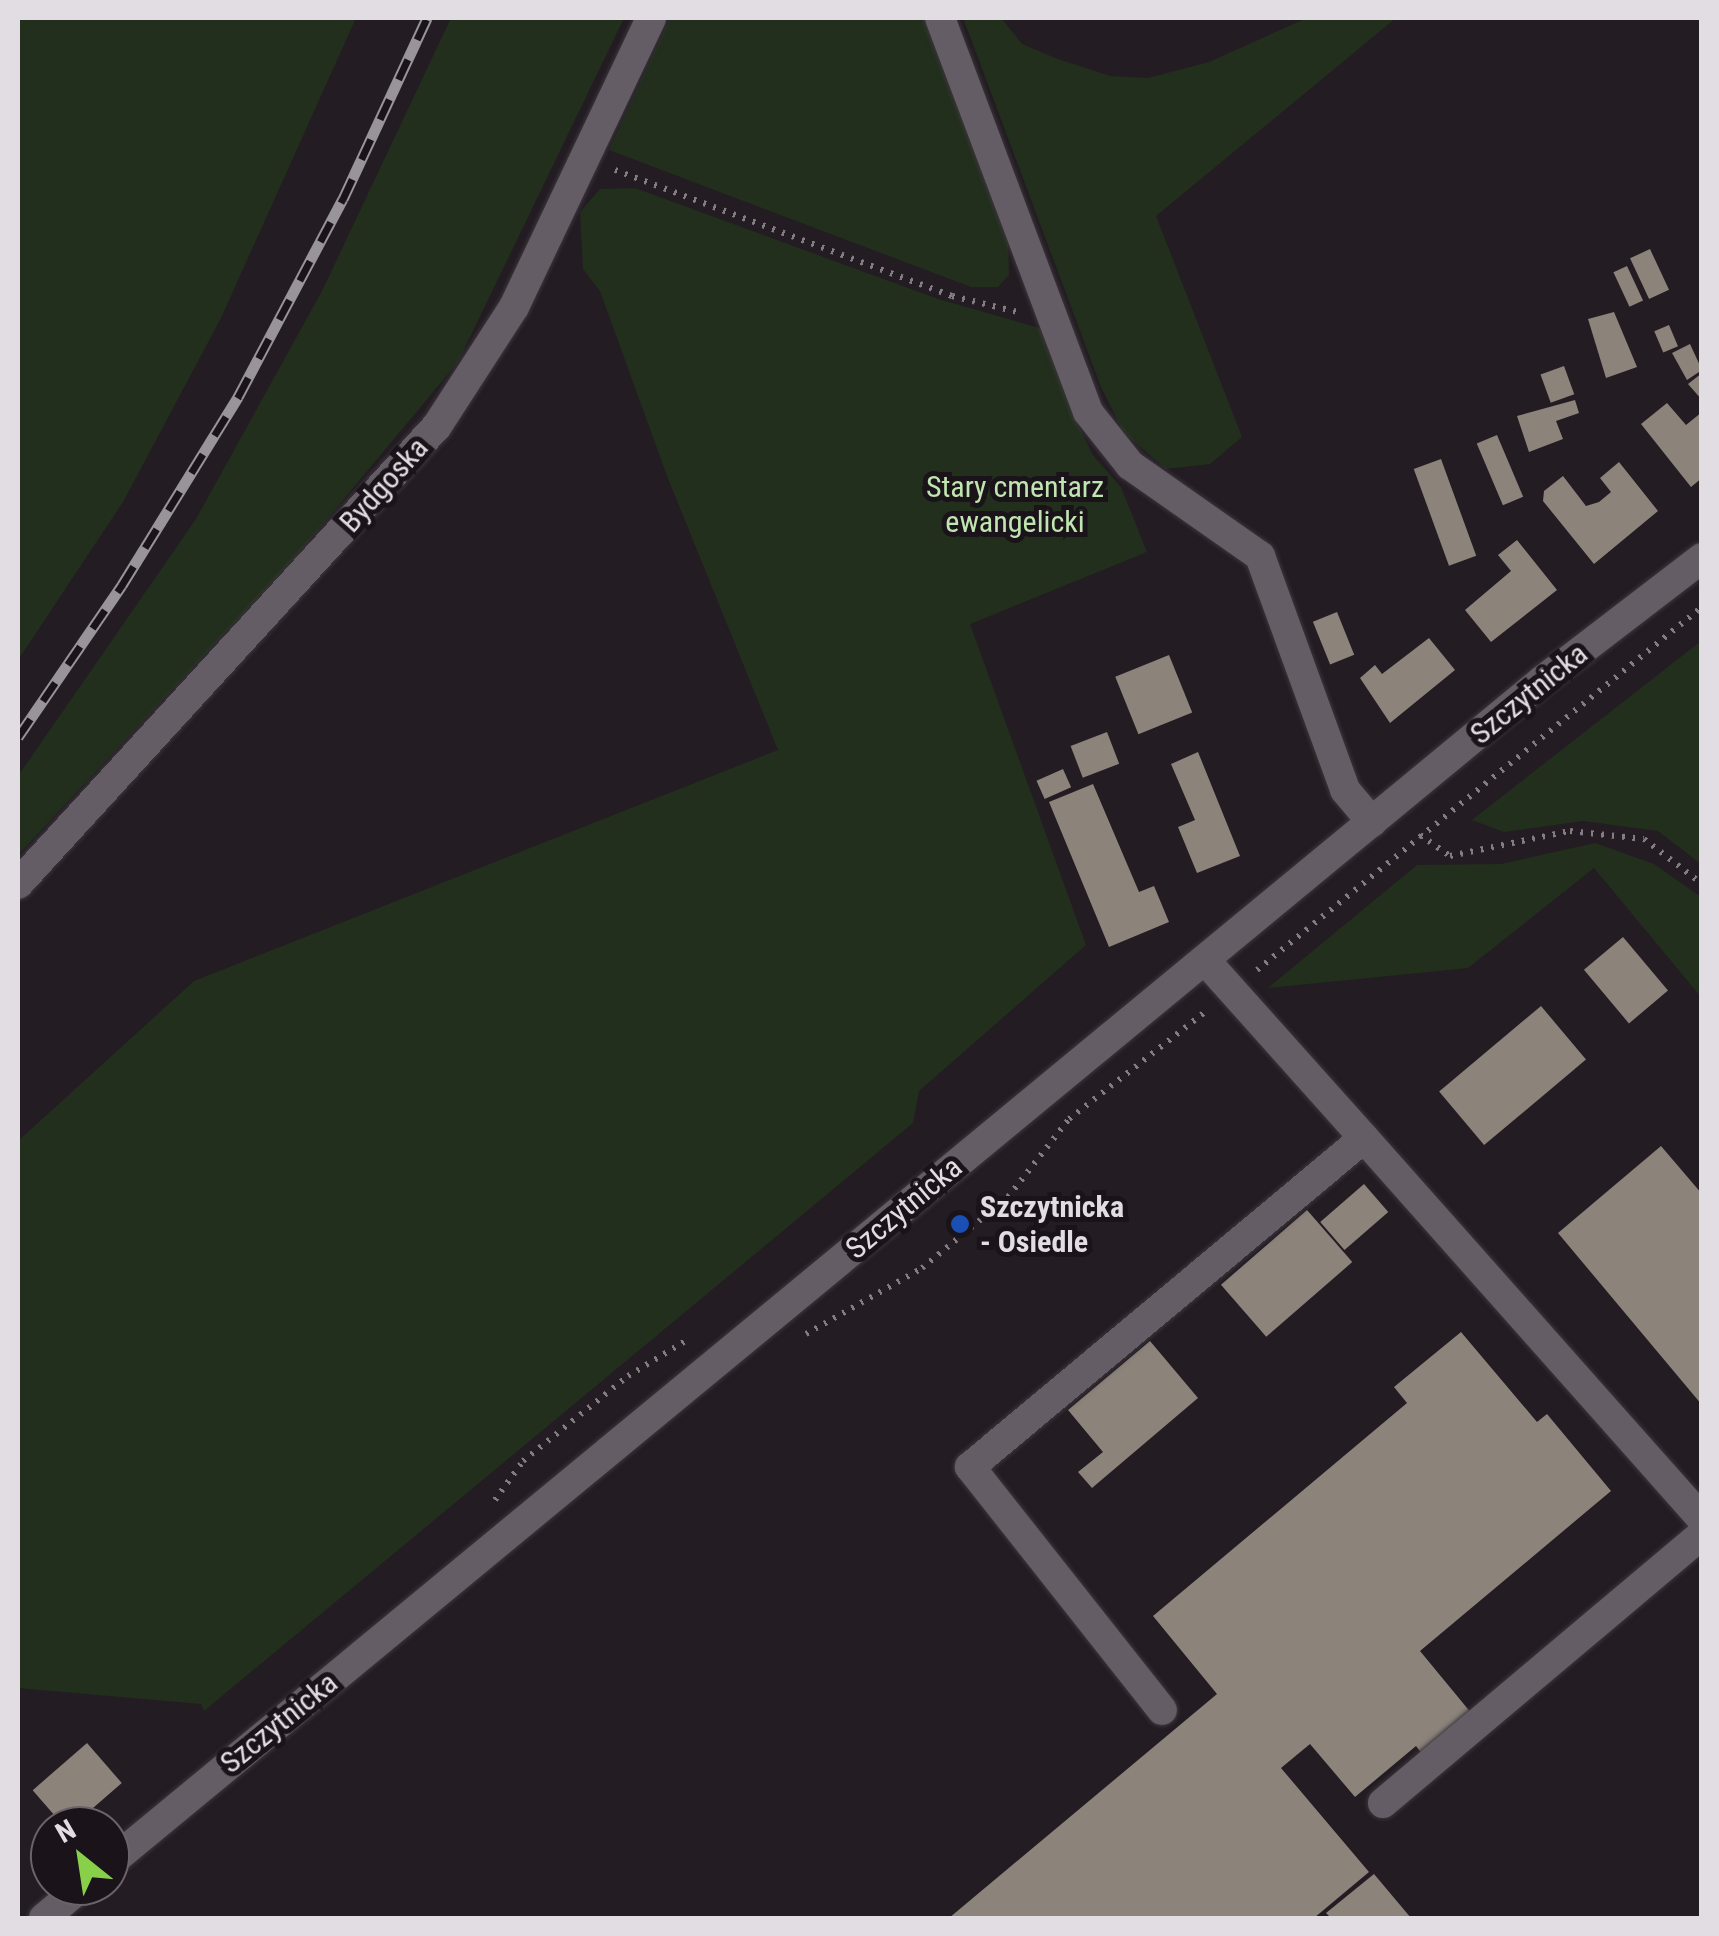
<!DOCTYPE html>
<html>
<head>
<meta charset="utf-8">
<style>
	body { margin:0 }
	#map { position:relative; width:1719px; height:1936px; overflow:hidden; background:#231c23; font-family:"Roboto Condensed",sans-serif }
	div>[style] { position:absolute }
	.green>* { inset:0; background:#222f1d }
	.building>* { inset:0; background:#8c837b; transform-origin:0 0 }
	.path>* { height:6px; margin-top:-3px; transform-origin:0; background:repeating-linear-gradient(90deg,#837d83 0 2.5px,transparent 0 10.5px) }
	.roads { filter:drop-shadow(0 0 2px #3b363b) drop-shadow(0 0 2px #3b363b) }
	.minor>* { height:30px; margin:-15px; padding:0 15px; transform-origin:15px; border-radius:15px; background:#655d65 }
	.rail>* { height:11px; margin-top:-5.5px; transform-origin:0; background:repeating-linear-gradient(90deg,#1a1319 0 22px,#999499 0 44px); box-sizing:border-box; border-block:2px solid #999499 }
	.dots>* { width:28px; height:28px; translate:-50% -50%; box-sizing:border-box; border:5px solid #1a1319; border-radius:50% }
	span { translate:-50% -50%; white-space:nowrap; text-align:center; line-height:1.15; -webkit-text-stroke:10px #1a1319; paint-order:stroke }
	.street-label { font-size:30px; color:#e2dde2 }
	.park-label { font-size:30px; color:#c0e5b0 }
	.poi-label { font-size:30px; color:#e2dde2; font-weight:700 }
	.left { translate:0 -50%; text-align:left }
	.frame { position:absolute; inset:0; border:20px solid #e2dde2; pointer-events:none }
	.north { position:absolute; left:30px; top:1806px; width:100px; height:100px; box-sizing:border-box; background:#1a1319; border:2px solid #6a6469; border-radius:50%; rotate:330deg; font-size:28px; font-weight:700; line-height:40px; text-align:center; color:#e2dde2 }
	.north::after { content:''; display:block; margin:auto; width:35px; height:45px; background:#88cf4a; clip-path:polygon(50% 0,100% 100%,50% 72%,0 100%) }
</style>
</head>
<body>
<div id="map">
	<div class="green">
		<div style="clip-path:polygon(18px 18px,356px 18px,221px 318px,123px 502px,18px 660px)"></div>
		<div style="clip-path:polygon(451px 18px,624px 18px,458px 362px,294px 559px,18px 855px,18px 776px,196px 519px,322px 291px)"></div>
		<div style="clip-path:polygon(670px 18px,926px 18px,1008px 233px,1009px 275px,998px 287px,971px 287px,609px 150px)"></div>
		<div style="clip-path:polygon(963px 18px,1001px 18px,1022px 44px,1058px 59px,1110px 76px,1148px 78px,1209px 62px,1307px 18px,1396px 18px,1156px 216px,1242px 437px,1210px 464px,1166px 469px,1124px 433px,1101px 387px)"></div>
		<div style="clip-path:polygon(635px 188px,938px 299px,1043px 329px,1073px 414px,1093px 455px,1121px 487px,1147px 552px,970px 624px,1086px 945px,919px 1091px,913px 1123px,204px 1711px,201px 1704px,18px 1688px,18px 1141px,194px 981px,778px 750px,667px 476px,600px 291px,583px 269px,580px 212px,600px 189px)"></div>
		<div style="clip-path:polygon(1701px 641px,1701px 864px,1658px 831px,1583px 821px,1504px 832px,1472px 820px)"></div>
		<div style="clip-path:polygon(1595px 843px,1654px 864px,1701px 897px,1701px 997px,1594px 868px,1468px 968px,1268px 988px,1417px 865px,1501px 864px)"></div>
	</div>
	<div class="building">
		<div style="left:1650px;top:249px;width:45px;height:22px;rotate:65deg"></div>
		<div style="left:1627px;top:266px;width:38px;height:15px;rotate:65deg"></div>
		<div style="clip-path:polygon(1614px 312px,1637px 367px,1606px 378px,1588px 319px)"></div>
		<div style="left:1669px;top:325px;width:23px;height:16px;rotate:67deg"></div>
		<div style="clip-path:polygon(1690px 344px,1702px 370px,1687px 380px,1672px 353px)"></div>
		<div style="left:1564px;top:366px;width:30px;height:25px;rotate:70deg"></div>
		<div style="clip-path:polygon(1702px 373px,1702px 400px,1688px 384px)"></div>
		<div style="clip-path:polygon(1575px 400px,1579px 413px,1556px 421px,1563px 439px,1529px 452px,1517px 416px)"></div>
		<div style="clip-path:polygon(1667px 403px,1686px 425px,1702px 412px,1702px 478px,1691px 487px,1641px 424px)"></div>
		<div style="left:1497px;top:435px;width:67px;height:22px;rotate:67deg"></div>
		<div style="left:1441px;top:459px;width:103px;height:29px;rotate:70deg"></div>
		<div style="clip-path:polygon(1619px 462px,1658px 511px,1594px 564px,1543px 501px,1544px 491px,1563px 476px,1586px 506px,1599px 502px,1611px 492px,1600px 478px)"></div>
		<div style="clip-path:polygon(1517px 540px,1557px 590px,1491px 642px,1465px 610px,1511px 571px,1498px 555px)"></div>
		<div style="left:1337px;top:612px;width:46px;height:26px;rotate:68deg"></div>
		<div style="clip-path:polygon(1429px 638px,1455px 670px,1390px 723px,1360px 678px,1375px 665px,1382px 674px)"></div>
		<div style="left:1169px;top:655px;width:62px;height:58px;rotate:68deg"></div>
		<div style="left:1107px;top:732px;width:34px;height:39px;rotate:69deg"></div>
		<div style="clip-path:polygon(1198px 752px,1240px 856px,1197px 873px,1178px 827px,1195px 820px,1171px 764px)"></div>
		<div style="left:1063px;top:769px;width:20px;height:29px;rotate:66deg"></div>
		<div style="clip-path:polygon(1093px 784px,1139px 892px,1154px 886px,1169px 922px,1109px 947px,1049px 802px)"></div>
		<div style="left:1623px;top:937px;width:70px;height:51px;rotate:50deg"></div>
		<div style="left:1541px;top:1006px;width:70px;height:133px;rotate:50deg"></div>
		<div style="clip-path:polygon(1661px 1146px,1702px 1194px,1702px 1405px,1558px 1233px)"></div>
		<div style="left:1364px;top:1184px;width:37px;height:58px;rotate:49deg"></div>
		<div style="left:1307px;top:1210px;width:69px;height:114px;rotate:49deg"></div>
		<div style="clip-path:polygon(1461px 1332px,1537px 1422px,1547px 1414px,1611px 1491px,1420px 1651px,1472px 1714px,1423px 1755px,1416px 1746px,1355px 1797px,1310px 1744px,1281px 1768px,1369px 1872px,1314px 1918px,949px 1918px,1217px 1694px,1153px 1616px,1407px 1403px,1394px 1387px)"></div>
		<div style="clip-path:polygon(1150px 1341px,1198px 1398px,1092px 1488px,1078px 1472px,1103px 1452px,1068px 1410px)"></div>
		<div style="left:87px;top:1743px;width:53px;height:72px;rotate:49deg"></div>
		<div style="clip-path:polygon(1374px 1874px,1411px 1918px,1331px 1918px,1326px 1913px)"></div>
	</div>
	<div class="path">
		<div style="left:615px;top:170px;width:360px;rotate:20.5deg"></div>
		<div style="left:952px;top:296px;width:68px;rotate:13.6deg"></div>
		<div style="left:1420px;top:835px;width:37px;rotate:35deg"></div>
		<div style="left:1450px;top:856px;width:123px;rotate:-11.8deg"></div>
		<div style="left:1570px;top:831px;width:74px;rotate:6.2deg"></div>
		<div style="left:1644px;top:839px;width:73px;rotate:37.8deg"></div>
		<div style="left:1257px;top:970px;width:574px;rotate:-39.21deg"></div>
		<div style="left:806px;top:1334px;width:133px;rotate:-29.6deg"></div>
		<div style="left:922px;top:1268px;width:112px;rotate:-39.5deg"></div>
		<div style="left:1008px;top:1197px;width:99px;rotate:-52deg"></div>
		<div style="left:1069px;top:1119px;width:178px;rotate:-38.2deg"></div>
		<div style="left:495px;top:1500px;width:48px;rotate:-54.3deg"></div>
		<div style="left:523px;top:1461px;width:135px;rotate:-39deg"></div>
		<div style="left:628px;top:1376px;width:69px;rotate:-31.4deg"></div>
	</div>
	<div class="roads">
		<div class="minor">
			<div style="left:940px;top:18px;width:421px;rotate:69.4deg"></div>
			<div style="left:1088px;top:412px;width:68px;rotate:51.6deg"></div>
			<div style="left:1130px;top:465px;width:159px;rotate:35deg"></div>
			<div style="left:1260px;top:556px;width:249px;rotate:70deg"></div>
			<div style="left:1345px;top:790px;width:42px;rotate:49.8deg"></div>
			<div style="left:18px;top:884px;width:621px;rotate:-47.55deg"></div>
			<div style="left:437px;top:426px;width:142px;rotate:-57.1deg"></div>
			<div style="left:514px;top:307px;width:320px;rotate:-64.6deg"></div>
			<div style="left:1364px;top:1138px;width:509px;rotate:48.42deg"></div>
			<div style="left:1162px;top:1710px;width:310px;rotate:-128.3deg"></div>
			<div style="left:970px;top:1467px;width:513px;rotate:-39.86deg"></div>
			<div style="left:1364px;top:1138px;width:239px;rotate:-131.8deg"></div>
			<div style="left:1383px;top:1803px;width:417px;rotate:-40.1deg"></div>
			<div style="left:110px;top:1863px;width:1858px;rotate:-39.54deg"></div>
			<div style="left:1543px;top:680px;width:200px;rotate:-37.5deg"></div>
			<div style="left:44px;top:1918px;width:50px;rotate:-40.1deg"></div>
		</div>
	</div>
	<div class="rail">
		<div style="left:18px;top:737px;width:184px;rotate:-55.6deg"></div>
		<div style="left:122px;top:585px;width:221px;rotate:-58.3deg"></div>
		<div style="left:238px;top:397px;width:224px;rotate:-62.1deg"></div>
		<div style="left:343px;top:199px;width:200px;rotate:-65.1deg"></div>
	</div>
	<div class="dots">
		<div style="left:960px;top:1224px;background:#1a4fb4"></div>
	</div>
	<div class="street-label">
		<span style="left:384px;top:485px;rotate:-48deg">Bydgoska</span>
		<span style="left:1529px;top:694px;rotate:-39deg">Szczytnicka</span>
		<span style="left:904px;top:1208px;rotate:-40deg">Szczytnicka</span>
		<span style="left:279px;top:1723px;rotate:-39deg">Szczytnicka</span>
	</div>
	<div class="park-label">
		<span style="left:1015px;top:504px">Stary cmentarz<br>ewangelicki</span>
	</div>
	<div class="poi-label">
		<span class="left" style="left:980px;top:1224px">Szczytnicka<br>- Osiedle</span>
	</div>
	<div class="frame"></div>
	<div class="north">N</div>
</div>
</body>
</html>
